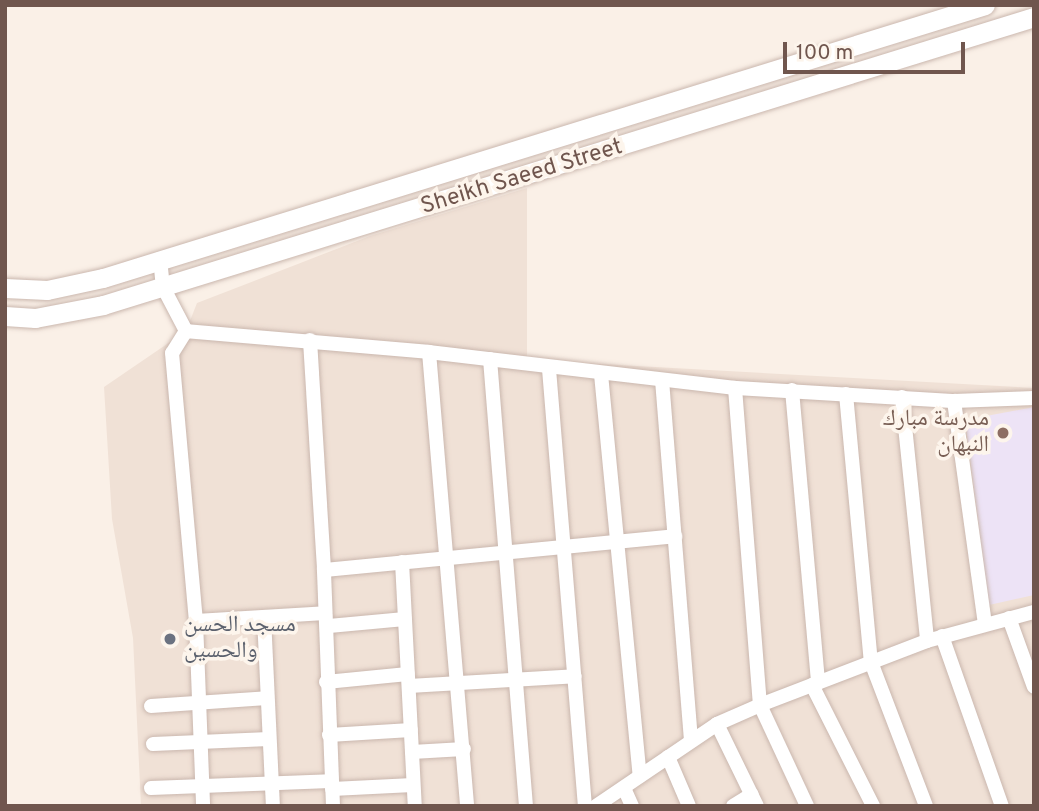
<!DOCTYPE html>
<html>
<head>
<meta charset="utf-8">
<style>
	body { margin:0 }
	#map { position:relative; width:1039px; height:811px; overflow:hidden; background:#faf0e7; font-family:Overpass,"Noto Naskh Arabic",sans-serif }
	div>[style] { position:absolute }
	.residential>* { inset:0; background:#f0e1d6 }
	.education>* { inset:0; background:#ede3f6 }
	.roads { filter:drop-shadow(0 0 2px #cab7ae) drop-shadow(0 0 2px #cab7ae) }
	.street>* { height:14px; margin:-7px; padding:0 7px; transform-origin:7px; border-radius:7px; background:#fff }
	.secondary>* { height:19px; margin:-9.5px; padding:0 9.5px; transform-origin:9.5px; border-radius:9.5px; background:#fff }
	.dots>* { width:19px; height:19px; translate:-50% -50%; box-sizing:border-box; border:4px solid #fdf5ec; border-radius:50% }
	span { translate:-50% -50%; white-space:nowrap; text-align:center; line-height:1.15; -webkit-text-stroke:7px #fdf5ec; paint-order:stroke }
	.street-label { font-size:23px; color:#70564e }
	.education-label { font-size:23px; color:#785e54 }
	.right { translate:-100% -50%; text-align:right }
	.worship-label { font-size:23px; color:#5b616d }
	.left { translate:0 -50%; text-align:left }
	.frame { position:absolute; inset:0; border:7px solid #70564e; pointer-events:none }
	.scale { position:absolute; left:783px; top:42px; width:182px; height:32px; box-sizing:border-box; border:4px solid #70564e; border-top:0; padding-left:9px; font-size:21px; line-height:24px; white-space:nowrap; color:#70564e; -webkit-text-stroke:5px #fdf5ec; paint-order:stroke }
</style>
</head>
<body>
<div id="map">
	<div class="residential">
		<div style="clip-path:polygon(527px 188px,527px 360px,1034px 388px,1034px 806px,141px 806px,133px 638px,112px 519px,104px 387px,186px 331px,197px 303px,370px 236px)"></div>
	</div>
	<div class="education">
		<div style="clip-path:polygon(1034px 407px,1034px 595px,989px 605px,965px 420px)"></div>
	</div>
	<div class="roads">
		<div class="street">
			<div style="left:160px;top:259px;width:28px;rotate:84deg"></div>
			<div style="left:163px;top:287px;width:50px;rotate:62.4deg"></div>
			<div style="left:186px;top:331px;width:26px;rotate:122deg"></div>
			<div style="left:172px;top:353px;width:269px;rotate:84.9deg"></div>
			<div style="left:196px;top:621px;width:185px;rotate:87.8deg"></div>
			<div style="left:186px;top:331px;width:244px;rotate:4.9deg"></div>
			<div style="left:429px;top:352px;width:308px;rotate:6.7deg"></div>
			<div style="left:735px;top:388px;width:219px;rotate:3.4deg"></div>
			<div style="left:954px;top:401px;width:225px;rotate:82.1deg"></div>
			<div style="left:310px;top:340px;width:230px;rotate:86.5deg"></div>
			<div style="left:429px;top:352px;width:456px;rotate:85.2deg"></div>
			<div style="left:490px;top:359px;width:448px;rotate:85.4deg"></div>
			<div style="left:549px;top:369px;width:438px;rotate:85.3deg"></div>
			<div style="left:601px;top:374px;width:404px;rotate:84.5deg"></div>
			<div style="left:662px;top:380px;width:362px;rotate:85.4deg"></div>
			<div style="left:735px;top:388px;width:318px;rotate:85.5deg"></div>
			<div style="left:760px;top:705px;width:111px;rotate:65deg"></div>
			<div style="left:792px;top:390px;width:294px;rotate:84.9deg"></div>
			<div style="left:846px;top:394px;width:269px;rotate:84.7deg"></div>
			<div style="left:871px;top:662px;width:154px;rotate:69.1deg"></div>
			<div style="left:902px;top:397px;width:245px;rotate:84.1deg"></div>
			<div style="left:954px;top:401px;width:80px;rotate:-2.1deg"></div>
			<div style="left:402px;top:562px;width:244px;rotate:87deg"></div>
			<div style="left:264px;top:617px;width:189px;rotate:87.3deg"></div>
			<div style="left:1009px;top:618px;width:73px;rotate:70.1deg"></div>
			<div style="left:196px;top:621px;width:129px;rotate:-3.5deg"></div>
			<div style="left:329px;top:626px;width:76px;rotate:-5.3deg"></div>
			<div style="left:942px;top:636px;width:180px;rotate:70.6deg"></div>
			<div style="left:326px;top:682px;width:82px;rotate:-5.6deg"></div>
			<div style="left:812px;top:685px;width:136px;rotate:63.2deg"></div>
			<div style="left:409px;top:686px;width:166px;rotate:-3.4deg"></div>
			<div style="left:151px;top:706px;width:116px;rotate:-3.9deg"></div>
			<div style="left:717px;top:724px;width:91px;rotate:64deg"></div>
			<div style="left:329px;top:735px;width:82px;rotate:-3.5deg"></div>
			<div style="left:153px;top:744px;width:116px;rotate:-2.5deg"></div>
			<div style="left:412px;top:752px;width:52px;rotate:-3.3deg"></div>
			<div style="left:668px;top:757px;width:53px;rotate:66.8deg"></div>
			<div style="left:151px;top:788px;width:179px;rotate:-2.2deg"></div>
			<div style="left:624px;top:788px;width:20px;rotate:66deg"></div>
			<div style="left:332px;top:789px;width:81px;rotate:-2.8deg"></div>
			<div style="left:333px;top:806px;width:236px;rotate:-92.2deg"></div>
			<div style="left:324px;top:570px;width:353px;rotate:-5.5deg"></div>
			<div style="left:596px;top:806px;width:146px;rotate:-34.1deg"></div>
			<div style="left:717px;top:724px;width:47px;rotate:-23.8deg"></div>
			<div style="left:760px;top:705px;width:179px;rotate:-21deg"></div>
			<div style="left:927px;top:641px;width:111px;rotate:-15.2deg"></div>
			<div style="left:733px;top:806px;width:22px;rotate:-32deg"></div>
		</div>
		<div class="secondary">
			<div style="left:5px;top:288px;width:42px;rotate:2.7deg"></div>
			<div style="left:47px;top:290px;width:57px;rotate:-12.1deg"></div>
			<div style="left:103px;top:278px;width:923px;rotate:-17.2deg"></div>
			<div style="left:5px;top:316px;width:30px;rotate:4deg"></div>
			<div style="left:35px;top:318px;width:69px;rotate:-10.8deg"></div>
			<div style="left:103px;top:305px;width:975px;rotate:-17.19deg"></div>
		</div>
	</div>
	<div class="dots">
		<div style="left:1003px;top:433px;background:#8d6e63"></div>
		<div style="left:170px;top:639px;background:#6b7280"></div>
	</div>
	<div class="street-label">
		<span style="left:522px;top:178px;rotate:-17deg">Sheikh Saeed Street</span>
	</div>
	<div class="education-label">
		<span class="right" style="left:989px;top:433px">مدرسة مبارك<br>النبهان</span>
	</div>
	<div class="worship-label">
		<span class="left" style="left:184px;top:639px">مسجد الحسن<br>والحسين</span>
	</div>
	<div class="frame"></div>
	<div class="scale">100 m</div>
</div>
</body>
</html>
